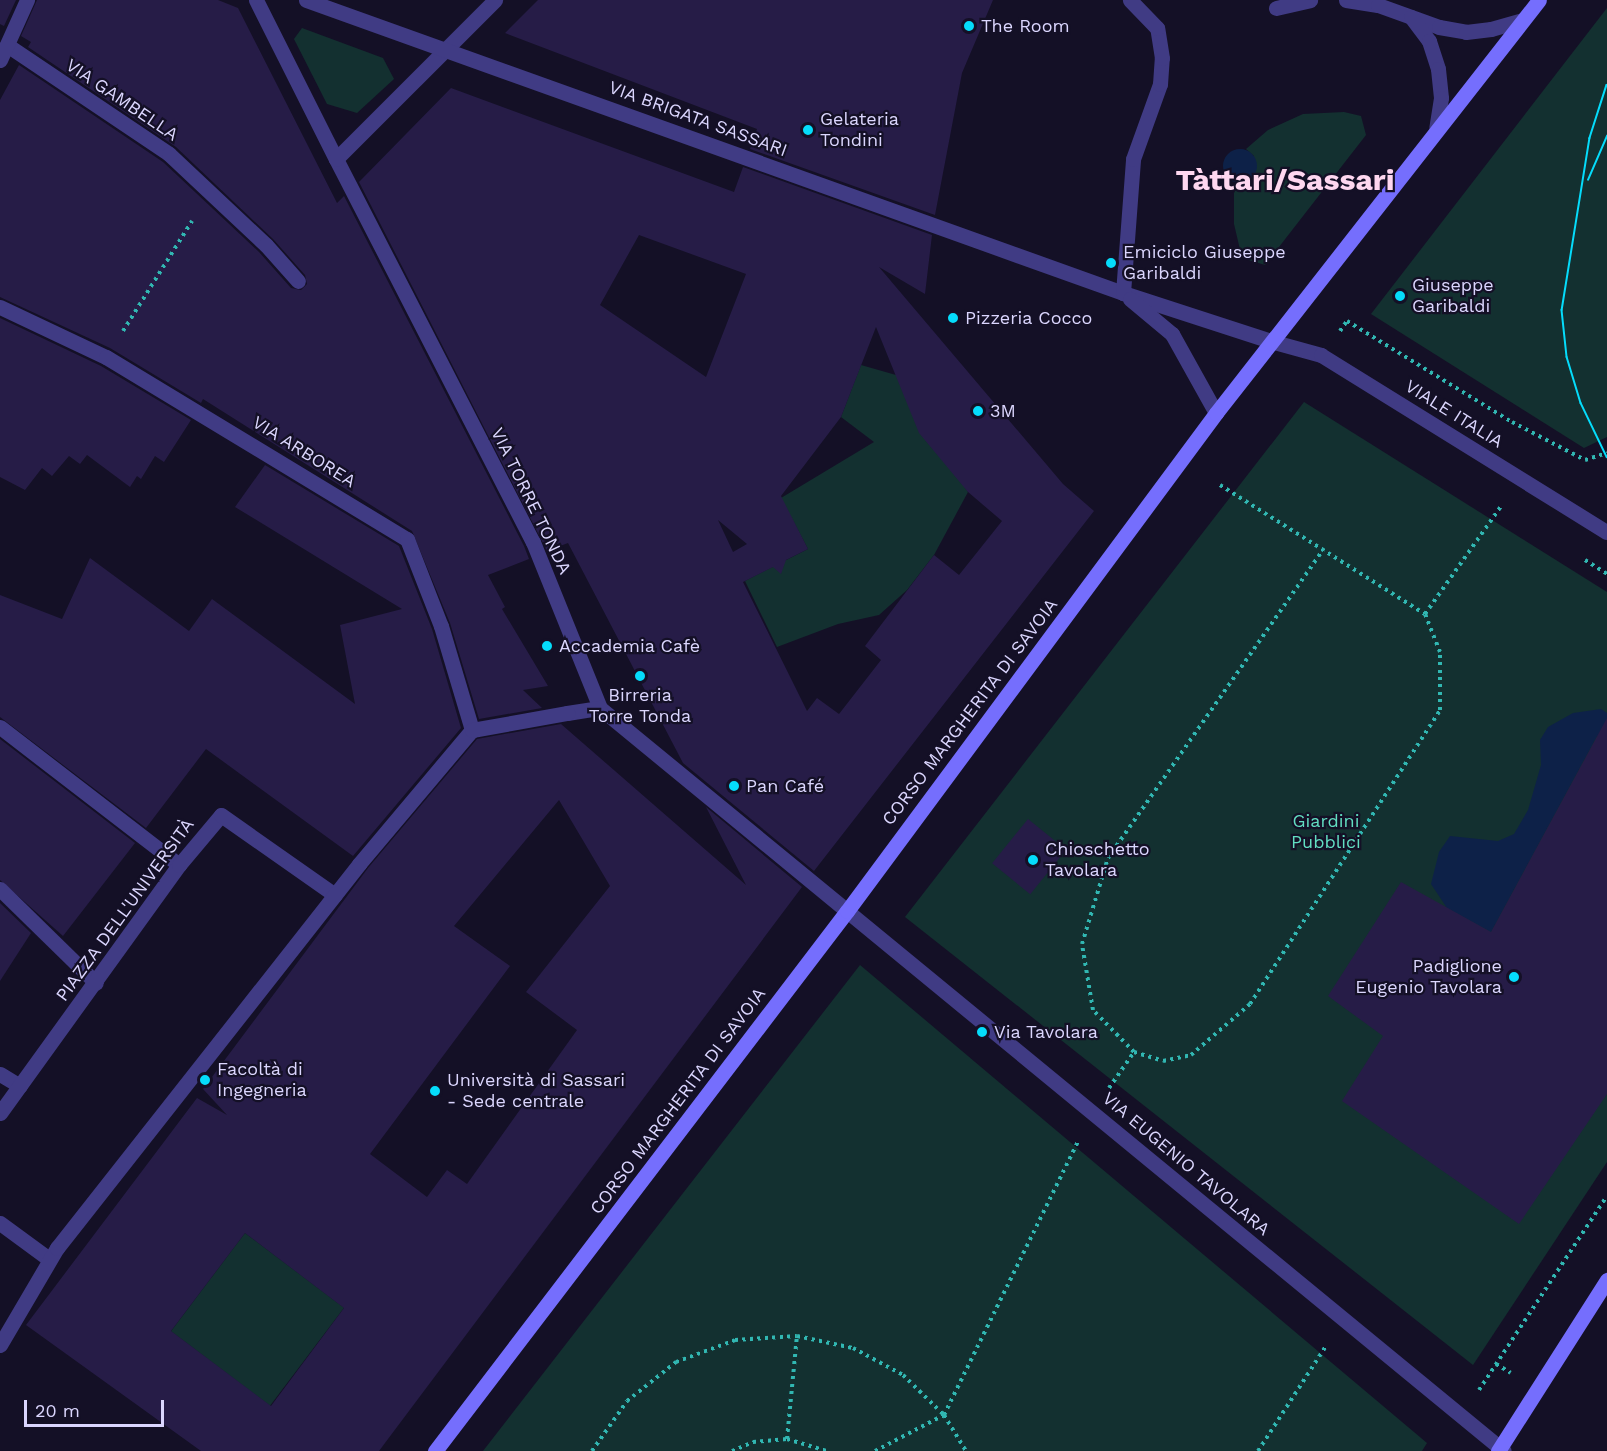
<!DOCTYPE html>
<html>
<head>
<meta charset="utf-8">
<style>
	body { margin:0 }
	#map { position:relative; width:1607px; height:1451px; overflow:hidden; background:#141026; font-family:"Work Sans",sans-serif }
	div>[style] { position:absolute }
	.green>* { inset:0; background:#133030; transform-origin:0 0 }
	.water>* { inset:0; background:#0d2148 }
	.round { border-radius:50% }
	.building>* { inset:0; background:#261c47; transform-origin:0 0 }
	.path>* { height:4px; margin-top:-2px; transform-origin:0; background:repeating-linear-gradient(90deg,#31b7b2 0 3px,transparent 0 7.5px) }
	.service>* { height:15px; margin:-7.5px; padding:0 7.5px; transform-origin:7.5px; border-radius:7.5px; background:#403b84 }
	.pedestrian>* { height:15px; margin:-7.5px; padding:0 7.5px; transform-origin:7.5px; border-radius:7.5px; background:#403b84 }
	.minor>* { height:15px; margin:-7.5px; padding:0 7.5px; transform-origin:7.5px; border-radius:7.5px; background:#403b84 }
	.tertiary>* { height:15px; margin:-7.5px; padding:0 7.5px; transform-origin:7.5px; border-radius:7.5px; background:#403b84 }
	.secondary>* { height:15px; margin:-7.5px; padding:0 7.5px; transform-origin:7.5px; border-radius:7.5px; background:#756efd }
	.tram>* { height:1.5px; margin:-0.75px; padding:0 0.75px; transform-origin:0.75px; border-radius:0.75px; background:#05dcfb }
	.dots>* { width:16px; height:16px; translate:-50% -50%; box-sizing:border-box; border:3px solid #141026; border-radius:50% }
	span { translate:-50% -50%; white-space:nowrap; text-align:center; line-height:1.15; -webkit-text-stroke:4.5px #141026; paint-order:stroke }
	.poi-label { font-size:18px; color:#dbd6fe }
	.left { translate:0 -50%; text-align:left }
	.right { translate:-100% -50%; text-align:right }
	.street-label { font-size:18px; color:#dbd6fe }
	.park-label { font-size:18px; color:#62dec2 }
	.town-label { font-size:30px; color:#fed7ef; font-weight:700 }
	.scale { position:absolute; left:24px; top:1400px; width:140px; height:27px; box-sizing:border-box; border:3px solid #dbd6fe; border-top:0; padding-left:8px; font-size:18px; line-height:21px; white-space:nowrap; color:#dbd6fe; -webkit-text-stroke:4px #141026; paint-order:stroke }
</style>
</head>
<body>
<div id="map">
	<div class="green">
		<div style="clip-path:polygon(1607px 8px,1607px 437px,1584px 448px,1371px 314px)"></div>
		<div style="clip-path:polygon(302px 28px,383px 58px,394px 79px,357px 113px,327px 104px,294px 39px)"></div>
		<div style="clip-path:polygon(1344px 112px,1361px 116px,1366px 135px,1265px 265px,1242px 258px,1234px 224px,1234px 193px,1254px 156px,1246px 149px,1268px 130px,1303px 114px)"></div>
		<div style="clip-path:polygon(861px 365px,896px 375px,968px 492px,934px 555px,907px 590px,879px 615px,838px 624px,777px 647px,745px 581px,808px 549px,781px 498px,874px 442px,841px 417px)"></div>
		<div style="clip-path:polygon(1304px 402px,1607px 592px,1607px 1162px,1473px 1365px,905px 917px)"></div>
		<div style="clip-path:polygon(860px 965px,1427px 1443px,1422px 1451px,483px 1451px)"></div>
		<div style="left:245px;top:1233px;width:124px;height:123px;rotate:37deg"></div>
	</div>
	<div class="water">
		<div class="round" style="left:1223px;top:149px;width:34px;height:34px"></div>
		<div style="clip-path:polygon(1601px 709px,1607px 713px,1607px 743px,1597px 736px,1491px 932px,1447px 908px,1431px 884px,1439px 852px,1450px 836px,1498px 841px,1514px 834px,1528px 810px,1541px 765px,1540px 740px,1548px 727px,1573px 713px)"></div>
	</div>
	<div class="building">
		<div style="clip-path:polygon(0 0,16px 0,4px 26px,0 24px)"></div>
		<div style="clip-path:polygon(37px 0,218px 0,238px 8px,337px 203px,344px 196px,524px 546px,529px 559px,488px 575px,505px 607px,502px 609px,548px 686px,523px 690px,542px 708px,479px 719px,450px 623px,412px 531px,203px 399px,201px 403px,110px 348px,0 297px,0 100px,19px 65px,163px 162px,259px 252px,291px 288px,301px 290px,307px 284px,305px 275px,273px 239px,176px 147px,28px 47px,31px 42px,21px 36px)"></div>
		<div style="clip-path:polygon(538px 0,993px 0,962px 73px,935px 215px,750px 149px,757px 129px,505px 33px)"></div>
		<div style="clip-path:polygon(evenodd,451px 88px,734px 192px,743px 167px,932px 235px,925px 294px,879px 267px,1063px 484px,1094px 511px,814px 871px,683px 763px,568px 543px,547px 551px,359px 182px,451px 88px,639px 235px,746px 274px,706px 377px,600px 305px,639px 235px,451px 88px,876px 327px,919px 433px,968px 492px,1002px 521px,959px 575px,934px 555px,865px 646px,881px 660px,839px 714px,817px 698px,807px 711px,743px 582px,773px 567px,781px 574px,786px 560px,808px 549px,781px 496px,841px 417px,876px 327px,451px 88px,718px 520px,747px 544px,733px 552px,718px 520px)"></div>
		<div style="clip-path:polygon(0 318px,101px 366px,191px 420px,164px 462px,155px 456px,141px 479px,137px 476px,130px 487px,87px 455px,80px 464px,69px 456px,52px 476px,42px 468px,25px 490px,0 477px)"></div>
		<div style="clip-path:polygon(265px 465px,399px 546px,432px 629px,461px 728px,353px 856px,206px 749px,146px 828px,0 717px,0 595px,62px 619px,90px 558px,189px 631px,212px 599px,355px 704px,340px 625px,402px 609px,235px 507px)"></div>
		<div style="clip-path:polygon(1607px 718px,1607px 1094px,1519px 1224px,1342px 1101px,1383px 1036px,1328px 996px,1401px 882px,1491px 932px)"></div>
		<div style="clip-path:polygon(evenodd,561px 724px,746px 885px,706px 807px,802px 887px,379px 1451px,201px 1451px,26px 1325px,197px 1098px,227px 1115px,203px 1089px,368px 868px,477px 739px,561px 724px,559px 800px,610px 886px,526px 992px,577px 1030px,467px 1184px,447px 1170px,427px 1197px,370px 1154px,510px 966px,454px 926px,559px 800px,561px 724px,245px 1233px,344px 1308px,271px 1406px,171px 1331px,245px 1233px)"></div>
		<div style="clip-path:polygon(0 739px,135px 843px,63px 936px,0 880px)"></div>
		<div style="left:1028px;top:819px;width:49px;height:57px;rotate:39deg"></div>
		<div style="clip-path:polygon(0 903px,31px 933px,0 981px)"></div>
	</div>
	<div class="path">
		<div style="left:123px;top:331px;width:130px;rotate:-57.9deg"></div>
		<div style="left:1340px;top:331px;width:12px;rotate:-55deg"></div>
		<div style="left:1347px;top:321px;width:193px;rotate:31.5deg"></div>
		<div style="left:1512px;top:422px;width:82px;rotate:27.5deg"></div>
		<div style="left:1585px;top:460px;width:23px;rotate:-18deg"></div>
		<div style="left:1220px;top:485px;width:242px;rotate:32.2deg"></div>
		<div style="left:1585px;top:560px;width:26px;rotate:32deg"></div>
		<div style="left:1134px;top:1052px;width:59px;rotate:-134.3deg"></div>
		<div style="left:1093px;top:1010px;width:67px;rotate:-99.5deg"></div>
		<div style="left:1082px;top:944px;width:90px;rotate:-73.2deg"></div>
		<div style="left:1108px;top:858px;width:376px;rotate:-55.1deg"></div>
		<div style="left:1109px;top:1088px;width:44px;rotate:-55.2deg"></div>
		<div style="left:1134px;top:1052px;width:30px;rotate:17deg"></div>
		<div style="left:1163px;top:1061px;width:29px;rotate:-12deg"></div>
		<div style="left:1191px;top:1055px;width:78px;rotate:-40.8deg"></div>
		<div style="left:1250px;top:1004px;width:350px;rotate:-57.1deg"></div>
		<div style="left:1440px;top:710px;width:58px;rotate:-90deg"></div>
		<div style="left:1440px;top:652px;width:41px;rotate:-111.5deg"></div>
		<div style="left:1425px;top:614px;width:133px;rotate:-54.8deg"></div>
		<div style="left:1496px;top:1364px;width:17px;rotate:31deg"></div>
		<div style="left:1479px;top:1390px;width:232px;rotate:-56.6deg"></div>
		<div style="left:787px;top:1439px;width:103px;rotate:-84.5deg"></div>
		<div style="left:592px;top:1451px;width:61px;rotate:-55deg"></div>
		<div style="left:627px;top:1401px;width:63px;rotate:-38.5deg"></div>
		<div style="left:676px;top:1362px;width:63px;rotate:-20.4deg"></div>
		<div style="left:735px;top:1340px;width:62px;rotate:-3.7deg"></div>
		<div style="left:797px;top:1336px;width:57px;rotate:12.1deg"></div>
		<div style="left:853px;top:1348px;width:57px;rotate:28.4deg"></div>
		<div style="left:903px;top:1375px;width:57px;rotate:44.3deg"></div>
		<div style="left:944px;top:1415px;width:42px;rotate:58.6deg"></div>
		<div style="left:732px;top:1451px;width:23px;rotate:-23deg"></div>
		<div style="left:753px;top:1442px;width:34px;rotate:-5deg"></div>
		<div style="left:787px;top:1439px;width:42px;rotate:16.7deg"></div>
		<div style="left:875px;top:1451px;width:78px;rotate:-27.6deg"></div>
		<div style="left:944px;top:1415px;width:305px;rotate:-63.9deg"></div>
		<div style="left:1258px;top:1451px;width:125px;rotate:-57.1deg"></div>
	</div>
	<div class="service">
		<div style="left:1346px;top:0;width:32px;rotate:9deg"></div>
		<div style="left:1378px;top:5px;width:65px;rotate:19.8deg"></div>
		<div style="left:1439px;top:27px;width:27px;rotate:10deg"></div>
		<div style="left:1466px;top:32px;width:25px;rotate:-7deg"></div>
		<div style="left:1491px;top:29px;width:33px;rotate:-16deg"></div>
		<div style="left:1276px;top:8px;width:35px;rotate:-13deg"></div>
		<div style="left:1411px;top:17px;width:30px;rotate:53deg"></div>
		<div style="left:1429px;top:41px;width:29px;rotate:72deg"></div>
		<div style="left:1438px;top:69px;width:29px;rotate:84deg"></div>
		<div style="left:1441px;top:98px;width:30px;rotate:99deg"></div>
	</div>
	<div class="pedestrian">
		<div style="left:336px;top:159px;width:431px;rotate:62.8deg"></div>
		<div style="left:533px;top:542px;width:179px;rotate:68deg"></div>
		<div style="left:600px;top:708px;width:320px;rotate:39.4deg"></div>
		<div style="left:567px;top:713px;width:33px;rotate:-9deg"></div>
	</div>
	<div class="minor">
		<div style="left:256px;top:0;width:178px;rotate:63.3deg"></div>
		<div style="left:336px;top:159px;width:225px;rotate:-45deg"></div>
		<div style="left:306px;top:0;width:868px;rotate:19.73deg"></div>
		<div style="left:1123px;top:293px;width:159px;rotate:18deg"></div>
		<div style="left:7px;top:45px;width:195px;rotate:33.9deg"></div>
		<div style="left:169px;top:154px;width:133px;rotate:43.2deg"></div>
		<div style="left:266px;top:245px;width:48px;rotate:48.4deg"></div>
		<div style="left:0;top:60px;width:66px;rotate:-65.8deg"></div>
		<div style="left:1123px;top:293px;width:134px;rotate:-85.7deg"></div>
		<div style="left:1133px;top:159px;width:80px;rotate:-70.2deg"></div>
		<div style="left:1160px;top:84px;width:26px;rotate:-86deg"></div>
		<div style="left:1162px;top:58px;width:30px;rotate:-99deg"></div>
		<div style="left:1157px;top:28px;width:39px;rotate:-134deg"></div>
		<div style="left:1130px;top:299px;width:55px;rotate:39.8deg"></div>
		<div style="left:1172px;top:334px;width:90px;rotate:60.9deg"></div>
		<div style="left:0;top:307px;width:117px;rotate:25.3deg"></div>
		<div style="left:106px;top:357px;width:352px;rotate:31.2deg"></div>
		<div style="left:407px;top:539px;width:93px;rotate:68.7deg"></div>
		<div style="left:441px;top:626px;width:109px;rotate:73.4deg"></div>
		<div style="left:0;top:727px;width:226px;rotate:37.6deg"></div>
		<div style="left:0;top:889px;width:134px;rotate:44.4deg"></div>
		<div style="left:847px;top:911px;width:850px;rotate:39.42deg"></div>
		<div style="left:0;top:1074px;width:23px;rotate:31deg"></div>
		<div style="left:0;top:1113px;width:306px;rotate:-54.2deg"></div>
		<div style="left:179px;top:865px;width:65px;rotate:-50deg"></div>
		<div style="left:221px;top:815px;width:139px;rotate:35.1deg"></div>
		<div style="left:0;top:1223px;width:61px;rotate:36.3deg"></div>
		<div style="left:0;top:1345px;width:113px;rotate:-59.6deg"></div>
		<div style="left:57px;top:1248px;width:489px;rotate:-51.8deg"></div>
		<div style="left:359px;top:864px;width:175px;rotate:-49.9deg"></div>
		<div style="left:472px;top:730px;width:97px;rotate:-10.1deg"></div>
	</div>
	<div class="tertiary">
		<div style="left:1274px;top:342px;width:49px;rotate:15.5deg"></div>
		<div style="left:1321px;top:355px;width:336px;rotate:31.8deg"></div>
	</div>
	<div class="secondary">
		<div style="left:435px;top:1451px;width:679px;rotate:-52.66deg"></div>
		<div style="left:847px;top:911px;width:620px;rotate:-53.46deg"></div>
		<div style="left:1216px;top:413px;width:524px;rotate:-51.97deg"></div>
		<div style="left:1498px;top:1451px;width:203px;rotate:-57.5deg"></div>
	</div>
	<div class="tram">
		<div style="left:1607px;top:85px;width:56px;rotate:107.8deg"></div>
		<div style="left:1590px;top:138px;width:174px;rotate:99.2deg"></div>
		<div style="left:1562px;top:310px;width:47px;rotate:83.9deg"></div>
		<div style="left:1567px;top:357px;width:48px;rotate:73.1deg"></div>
		<div style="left:1581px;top:403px;width:60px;rotate:64.3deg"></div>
		<div style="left:1588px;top:180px;width:48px;rotate:-66.6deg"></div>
	</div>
	<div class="dots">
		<div style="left:969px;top:26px;background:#05dcfb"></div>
		<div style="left:808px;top:130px;background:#05dcfb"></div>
		<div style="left:1111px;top:263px;background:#05dcfb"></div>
		<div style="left:1400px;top:296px;background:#05dcfb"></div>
		<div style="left:953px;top:318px;background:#05dcfb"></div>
		<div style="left:978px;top:411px;background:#05dcfb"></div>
		<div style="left:547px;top:646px;background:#05dcfb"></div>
		<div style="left:640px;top:676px;background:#05dcfb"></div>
		<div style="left:734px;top:786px;background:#05dcfb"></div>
		<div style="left:1033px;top:860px;background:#05dcfb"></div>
		<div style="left:1514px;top:977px;background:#05dcfb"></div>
		<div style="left:982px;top:1032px;background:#05dcfb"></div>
		<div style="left:205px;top:1080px;background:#05dcfb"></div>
		<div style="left:435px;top:1091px;background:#05dcfb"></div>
	</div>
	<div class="poi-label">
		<span class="left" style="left:981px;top:26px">The Room</span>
		<span class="left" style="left:820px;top:130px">Gelateria<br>Tondini</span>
		<span class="left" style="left:1123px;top:263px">Emiciclo Giuseppe<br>Garibaldi</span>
		<span class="left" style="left:1412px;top:296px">Giuseppe<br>Garibaldi</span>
		<span class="left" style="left:965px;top:318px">Pizzeria Cocco</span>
		<span class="left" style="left:990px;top:411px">3M</span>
		<span class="left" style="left:559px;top:646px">Accademia Cafè</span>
		<span style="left:640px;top:706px">Birreria<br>Torre Tonda</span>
		<span class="left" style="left:746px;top:786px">Pan Café</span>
		<span class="left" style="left:1045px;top:860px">Chioschetto<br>Tavolara</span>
		<span class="right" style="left:1502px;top:977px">Padiglione<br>Eugenio Tavolara</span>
		<span class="left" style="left:994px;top:1032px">Via Tavolara</span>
		<span class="left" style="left:217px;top:1080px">Facoltà di<br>Ingegneria</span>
		<span class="left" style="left:447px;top:1091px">Università di Sassari<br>- Sede centrale</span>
	</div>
	<div class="street-label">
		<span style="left:122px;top:100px;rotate:34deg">VIA GAMBELLA</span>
		<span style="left:698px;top:119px;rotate:20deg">VIA BRIGATA SASSARI</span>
		<span style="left:1454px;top:414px;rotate:32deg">VIALE ITALIA</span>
		<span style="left:304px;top:452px;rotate:32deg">VIA ARBOREA</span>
		<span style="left:531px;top:501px;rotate:64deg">VIA TORRE TONDA</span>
		<span style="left:970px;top:712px;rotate:-53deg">CORSO MARGHERITA DI SAVOIA</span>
		<span style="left:125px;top:910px;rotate:-54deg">PIAZZA DELL'UNIVERSITÀ</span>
		<span style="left:678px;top:1101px;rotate:-53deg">CORSO MARGHERITA DI SAVOIA</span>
		<span style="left:1186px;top:1164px;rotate:40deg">VIA EUGENIO TAVOLARA</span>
	</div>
	<div class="park-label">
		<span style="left:1326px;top:832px">Giardini<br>Pubblici</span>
	</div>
	<div class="town-label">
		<span style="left:1285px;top:180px">Tàttari/Sassari</span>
	</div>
	<div class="scale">20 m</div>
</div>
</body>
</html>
